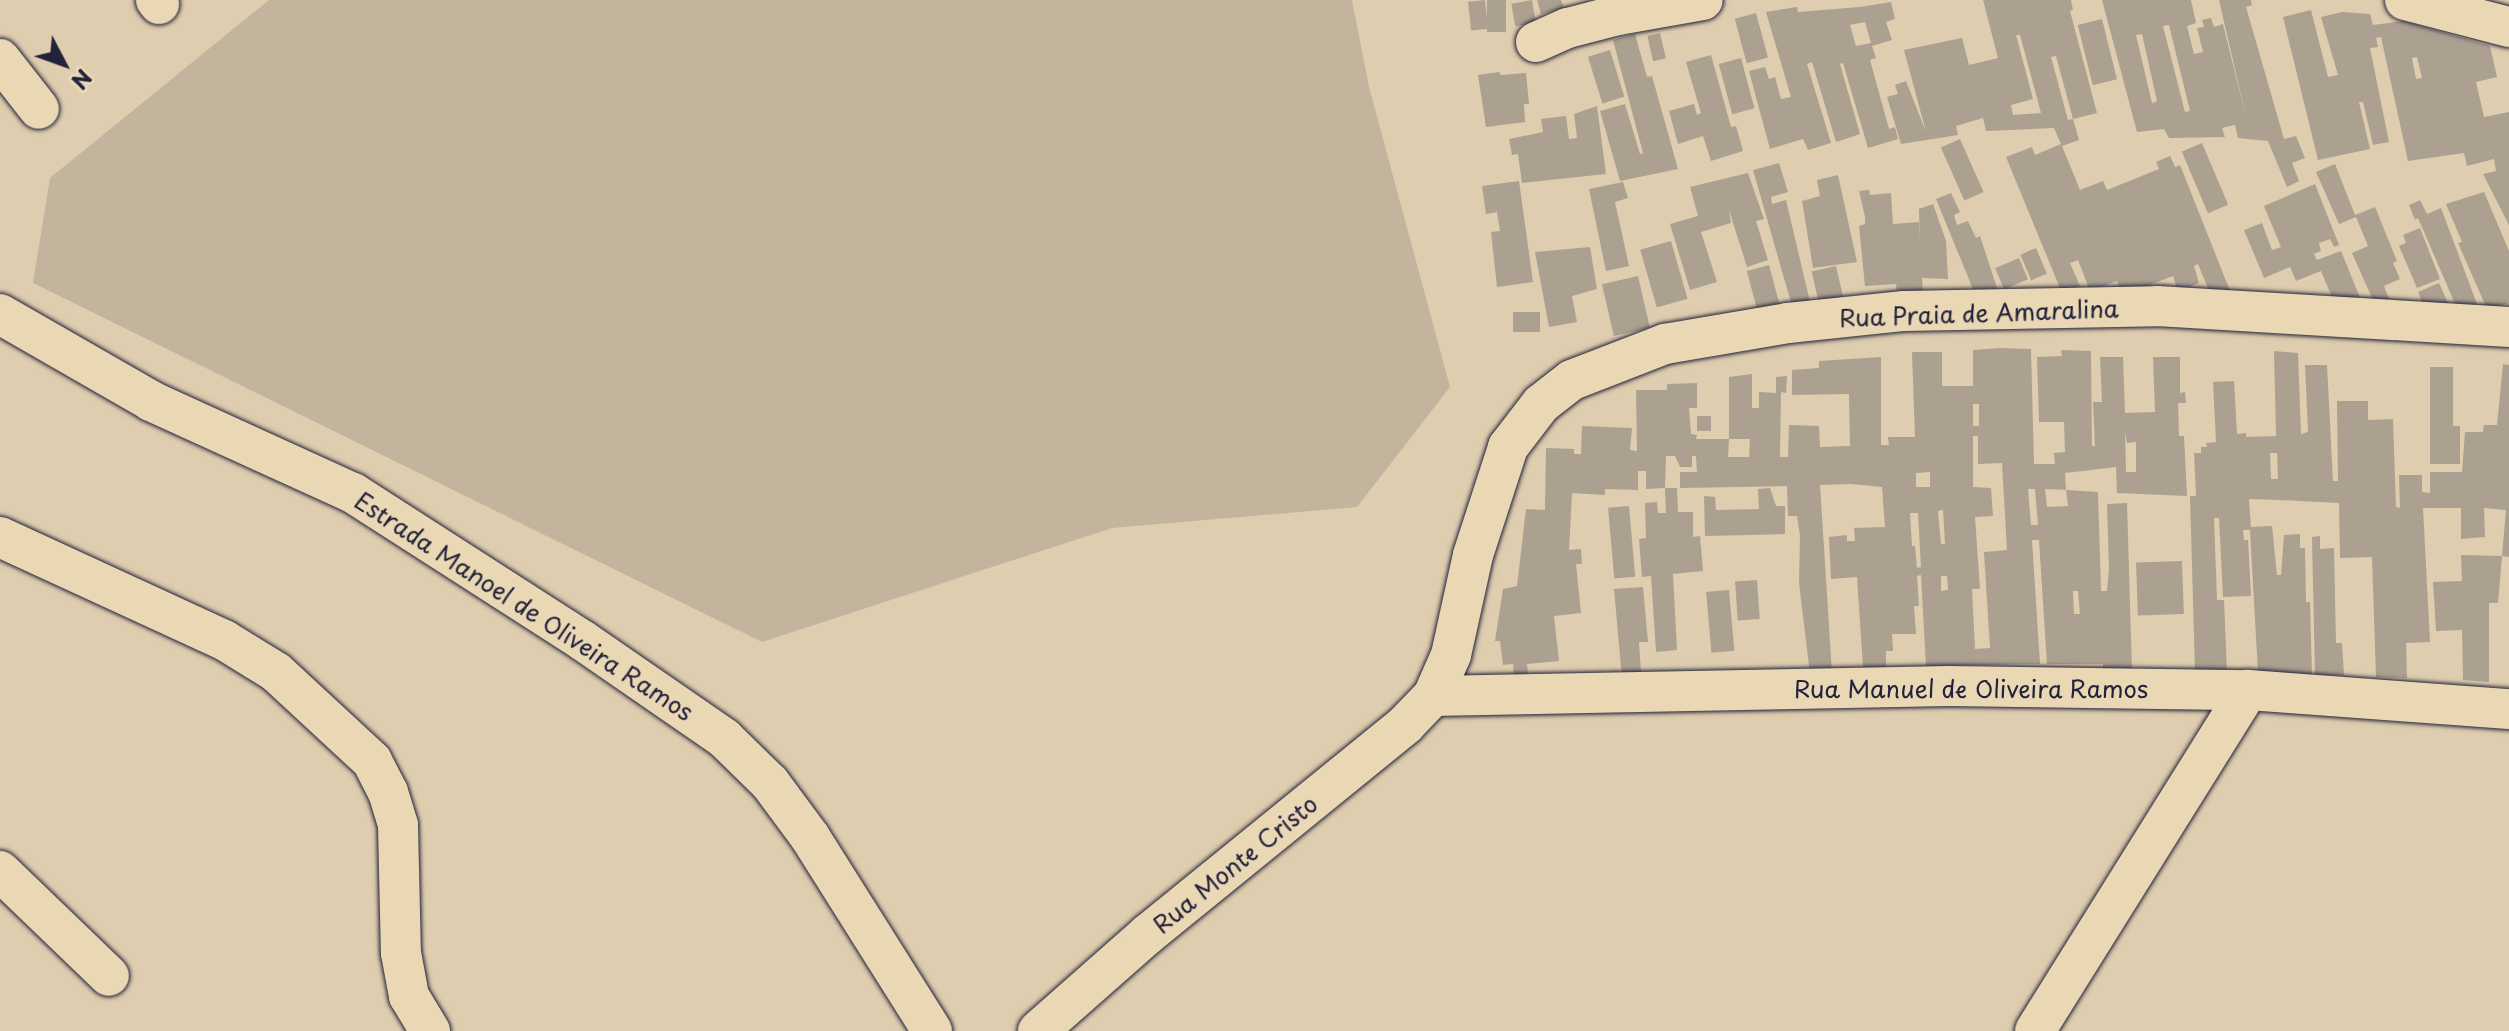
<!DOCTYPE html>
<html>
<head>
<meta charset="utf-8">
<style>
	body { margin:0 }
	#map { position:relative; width:2509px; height:1031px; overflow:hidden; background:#decdae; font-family:"Playpen Sans",sans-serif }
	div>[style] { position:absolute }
	.green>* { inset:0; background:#c2b49d }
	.building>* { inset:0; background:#aca090; transform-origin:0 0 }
	.roads { filter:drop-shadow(0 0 2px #22223b) drop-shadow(0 0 2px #22223b) }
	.minor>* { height:40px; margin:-20px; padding:0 20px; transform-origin:20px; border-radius:20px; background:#ead8b5 }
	span { translate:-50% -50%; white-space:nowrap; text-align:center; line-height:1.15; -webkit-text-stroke:8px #ead8b5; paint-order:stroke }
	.street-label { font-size:24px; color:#22223b }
	.north { position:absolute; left:24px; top:24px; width:80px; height:80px; -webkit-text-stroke:6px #ead8b5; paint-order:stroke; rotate:131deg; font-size:22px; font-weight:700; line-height:32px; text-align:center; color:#22223b }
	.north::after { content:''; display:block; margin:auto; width:28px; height:36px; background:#22223b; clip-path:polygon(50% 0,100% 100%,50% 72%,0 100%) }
</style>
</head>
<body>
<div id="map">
	<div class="green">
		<div style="clip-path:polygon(269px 0,1352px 0,1369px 87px,1450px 387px,1357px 507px,1112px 528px,762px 642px,33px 283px,50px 178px)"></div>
	</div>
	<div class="building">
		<div style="left:1485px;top:0;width:29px;height:17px;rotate:84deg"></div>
		<div style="left:1487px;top:0;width:19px;height:32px"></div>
		<div style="left:1532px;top:0;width:23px;height:21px;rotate:80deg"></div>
		<div style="clip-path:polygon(1537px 0,1561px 0,1564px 8px,1541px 14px)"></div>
		<div style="clip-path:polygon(evenodd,1983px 0,2071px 0,2073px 10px,2070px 11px,2097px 113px,2073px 119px,2056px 56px,2051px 57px,2068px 120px,2073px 119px,2079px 140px,2062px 146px,2080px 190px,2103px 181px,2107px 190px,2159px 169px,2156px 162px,2170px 156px,2175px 167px,2180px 165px,2232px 296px,2212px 298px,2198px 264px,2194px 266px,2199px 283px,2178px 291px,2173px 276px,2123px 295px,2117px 281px,2090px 291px,2078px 260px,2070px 263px,2080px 286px,2062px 293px,2006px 157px,2032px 147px,2035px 155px,2061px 144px,2054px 128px,1986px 131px,1983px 118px,1956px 126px,1958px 135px,1901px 144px,1887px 97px,1898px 94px,1895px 85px,1906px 81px,1926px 132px,1904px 50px,1962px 38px,1969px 65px,1998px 58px,1983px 0,2016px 35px,2020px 35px,2041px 113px,2013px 115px,2011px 105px,2033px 99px,2016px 35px)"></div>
		<div style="clip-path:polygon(evenodd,2102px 0,2191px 0,2196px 23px,2187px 26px,2194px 54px,2203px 52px,2197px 28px,2204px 27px,2202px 20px,2211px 18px,2214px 27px,2223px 24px,2247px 121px,2219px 0,2251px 0,2252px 5px,2246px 7px,2284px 139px,2296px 136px,2305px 158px,2292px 163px,2299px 181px,2287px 187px,2268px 141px,2238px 138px,2235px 125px,2222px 128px,2225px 137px,2169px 138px,2164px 129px,2137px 132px,2102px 0,2169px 25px,2190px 111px,2185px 112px,2163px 26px,2169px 25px,2102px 0,2142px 34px,2157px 101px,2152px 103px,2136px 35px,2142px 34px)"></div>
		<div style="clip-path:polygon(evenodd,1891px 2px,1895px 19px,1886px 22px,1892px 40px,1872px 46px,1876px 58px,1870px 60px,1889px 129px,1895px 127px,1898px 139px,1868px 148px,1843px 63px,1840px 64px,1860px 134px,1836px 142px,1812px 62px,1807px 64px,1831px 143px,1808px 150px,1803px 139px,1770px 149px,1749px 71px,1765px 67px,1769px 79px,1775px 77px,1781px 99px,1791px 97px,1766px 12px,1797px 7px,1798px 12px,1860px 7px,1891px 2px,1865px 22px,1871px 43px,1856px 46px,1850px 25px,1865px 22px)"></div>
		<div style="clip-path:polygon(evenodd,2311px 10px,2328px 77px,2338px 75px,2321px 17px,2342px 12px,2370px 14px,2373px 25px,2403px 21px,2490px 46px,2497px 77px,2476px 82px,2484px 117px,2509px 112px,2509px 225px,2483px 174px,2496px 171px,2494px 159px,2467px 166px,2464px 153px,2408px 161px,2381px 37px,2376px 38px,2378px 47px,2370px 48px,2389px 142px,2373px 145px,2363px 102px,2359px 102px,2370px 149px,2318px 160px,2283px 17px,2311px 10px,2417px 57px,2422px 78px,2416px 79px,2412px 58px,2417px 57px)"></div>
		<div style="left:1756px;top:13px;width:46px;height:22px;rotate:75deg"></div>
		<div style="left:2102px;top:19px;width:62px;height:25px;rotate:76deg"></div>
		<div style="left:1660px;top:33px;width:26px;height:13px;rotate:77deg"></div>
		<div style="clip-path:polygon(1635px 34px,1647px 77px,1652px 76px,1678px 169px,1620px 181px,1600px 111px,1625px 104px,1640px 154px,1643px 153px,1613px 40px)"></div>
		<div style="left:1610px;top:50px;width:49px;height:23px;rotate:73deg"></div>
		<div style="clip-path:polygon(1711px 55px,1731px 127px,1736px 126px,1743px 151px,1711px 161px,1703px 136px,1678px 144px,1669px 111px,1694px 104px,1697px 115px,1701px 113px,1686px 62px)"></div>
		<div style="left:1741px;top:58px;width:52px;height:23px;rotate:75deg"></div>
		<div style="clip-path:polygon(1500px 72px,1500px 75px,1526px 73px,1529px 104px,1524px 104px,1525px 122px,1486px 127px,1478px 75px)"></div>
		<div style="clip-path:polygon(1597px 106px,1606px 174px,1522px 183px,1518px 154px,1512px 155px,1509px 139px,1543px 132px,1541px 119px,1566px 116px,1569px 139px,1577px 138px,1574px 114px)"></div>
		<div style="left:1960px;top:139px;width:58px;height:21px;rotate:66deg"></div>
		<div style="left:2202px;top:143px;width:67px;height:22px;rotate:67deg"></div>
		<div style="clip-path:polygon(1779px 163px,1788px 192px,1771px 197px,1772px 204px,1786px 200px,1810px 302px,1792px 306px,1753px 170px)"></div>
		<div style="clip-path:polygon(2335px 164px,2355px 215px,2375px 207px,2397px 261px,2393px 263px,2400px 279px,2384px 286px,2390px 301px,2376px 307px,2352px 253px,2368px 246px,2356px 217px,2339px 224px,2316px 172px)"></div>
		<div style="clip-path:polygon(1748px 173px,1764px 219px,1756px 221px,1768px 260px,1747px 267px,1729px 210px,1731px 223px,1701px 232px,1717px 282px,1690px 290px,1670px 224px,1698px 216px,1690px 187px)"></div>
		<div style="clip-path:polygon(1838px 175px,1857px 262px,1813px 268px,1802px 201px,1820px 196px,1817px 180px)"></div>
		<div style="clip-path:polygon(1519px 181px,1533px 282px,1497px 287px,1491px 232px,1500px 231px,1497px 212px,1486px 214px,1482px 186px)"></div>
		<div style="clip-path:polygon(1623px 182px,1628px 198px,1615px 202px,1629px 266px,1606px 271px,1589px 189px)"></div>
		<div style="clip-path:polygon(2315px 184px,2339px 245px,2334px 247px,2330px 239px,2319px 243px,2321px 251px,2314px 254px,2317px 260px,2341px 251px,2365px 310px,2337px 309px,2321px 271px,2296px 281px,2290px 267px,2264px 278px,2244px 230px,2262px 223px,2272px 250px,2281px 247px,2264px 206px)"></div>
		<div style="clip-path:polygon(1869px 190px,1870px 195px,1891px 193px,1893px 224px,1919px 222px,1920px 243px,1919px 209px,1933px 204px,1946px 241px,1948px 279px,1922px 278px,1923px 295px,1897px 296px,1896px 284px,1865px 286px,1859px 226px,1865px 224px,1865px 217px,1859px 191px)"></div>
		<div style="clip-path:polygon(2484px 192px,2509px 251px,2509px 303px,2487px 309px,2458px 243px,2462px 242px,2446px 204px)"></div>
		<div style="clip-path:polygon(1951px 193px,1960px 212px,1954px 215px,1957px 225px,1968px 221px,1976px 238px,1980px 236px,1998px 291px,1975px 294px,1936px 199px)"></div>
		<div style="clip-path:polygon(2420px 200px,2427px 214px,2441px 208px,2477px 304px,2459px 313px,2418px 218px,2415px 220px,2409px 205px)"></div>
		<div style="clip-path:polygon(2420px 228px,2440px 279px,2417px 288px,2399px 246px,2406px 243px,2403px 235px)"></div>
		<div style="left:1671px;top:241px;width:60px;height:32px;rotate:74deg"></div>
		<div style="clip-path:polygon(1590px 247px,1597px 289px,1572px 296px,1577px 322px,1549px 327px,1535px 252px)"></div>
		<div style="left:2036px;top:248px;width:28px;height:17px;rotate:67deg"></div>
		<div style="left:2019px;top:258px;width:23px;height:26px;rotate:67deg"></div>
		<div style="left:1769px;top:265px;width:47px;height:23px;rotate:75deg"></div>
		<div style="left:1836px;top:266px;width:31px;height:25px;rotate:77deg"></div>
		<div style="left:1638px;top:276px;width:53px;height:37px;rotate:77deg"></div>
		<div style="clip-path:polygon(2439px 283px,2453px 314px,2429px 318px,2418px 292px)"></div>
		<div style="left:1513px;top:312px;width:27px;height:20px"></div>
		<div style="clip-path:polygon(evenodd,2000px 348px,2031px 349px,2034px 464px,2055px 464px,2054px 453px,2065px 452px,2064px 422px,2039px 422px,2037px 357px,2062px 356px,2061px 350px,2091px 351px,2092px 446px,2095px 446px,2093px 402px,2102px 402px,2100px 357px,2123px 357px,2125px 413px,2155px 412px,2153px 357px,2180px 357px,2180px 393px,2185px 392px,2186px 403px,2178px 403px,2179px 436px,2184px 436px,2187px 496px,2117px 493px,2116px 467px,2065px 473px,2066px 490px,2045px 489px,2047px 507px,2068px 506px,2066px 490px,2098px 492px,2101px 591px,2107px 591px,2109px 569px,2107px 504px,2127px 503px,2132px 671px,2103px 671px,2103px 664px,2047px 664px,2039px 540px,2032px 540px,2040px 664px,1926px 666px,1921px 575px,1917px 576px,1919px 606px,1914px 606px,1916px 634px,1892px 634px,1893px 651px,1886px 651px,1886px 667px,1863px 667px,1857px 577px,1831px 579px,1829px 537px,1847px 535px,1847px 541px,1855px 541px,1854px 528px,1885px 527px,1882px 487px,1851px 484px,1820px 485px,1832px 673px,1810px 674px,1799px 583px,1800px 536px,1797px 516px,1788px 516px,1787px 486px,1680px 488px,1680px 472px,1697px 472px,1696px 456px,1692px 456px,1692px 467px,1680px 467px,1675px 456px,1666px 456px,1665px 488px,1646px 489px,1646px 471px,1638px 471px,1638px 490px,1605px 489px,1605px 495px,1572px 493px,1569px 550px,1581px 549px,1582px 564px,1576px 564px,1581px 613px,1554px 616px,1559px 661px,1527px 664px,1530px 691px,1514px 680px,1513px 664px,1503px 665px,1500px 641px,1495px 641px,1503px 589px,1517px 586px,1526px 509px,1545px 510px,1546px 448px,1574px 449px,1574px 454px,1581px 454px,1582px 426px,1632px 428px,1630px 450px,1637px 451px,1636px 390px,1667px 390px,1667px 384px,1697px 383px,1697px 408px,1689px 408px,1691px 434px,1697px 435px,1696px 439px,1729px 439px,1728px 457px,1749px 457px,1750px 439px,1729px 439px,1729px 377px,1752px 374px,1752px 408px,1759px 408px,1759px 392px,1776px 393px,1776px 377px,1787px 376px,1786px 393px,1781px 392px,1780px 457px,1788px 457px,1789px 425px,1819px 426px,1820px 447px,1850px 446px,1849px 394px,1792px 395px,1792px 370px,1819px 368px,1819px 361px,1881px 357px,1881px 445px,1889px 445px,1888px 437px,1915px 437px,1912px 352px,1942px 352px,1942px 386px,1973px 386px,1973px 350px,2000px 348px,1973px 404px,1979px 404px,1979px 426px,1973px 426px,1973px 404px,2000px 348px,2125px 432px,2127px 443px,2136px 442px,2136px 472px,2126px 472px,2125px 432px,2000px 348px,1973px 436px,1978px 436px,1978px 464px,2002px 463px,2007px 550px,1984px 552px,1990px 648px,1975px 649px,1972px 589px,1980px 589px,1975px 517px,1993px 516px,1991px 488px,1973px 487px,1973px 436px,2000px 348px,1930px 472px,1930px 487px,1916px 487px,1916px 473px,1930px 472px,2000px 348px,2028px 489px,2035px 489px,2038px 525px,2031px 525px,2028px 489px,2000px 348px,1943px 510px,1945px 544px,1941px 544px,1938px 511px,1943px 510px,2000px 348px,1910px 513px,1918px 513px,1921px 567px,1917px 568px,1915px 546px,1912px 546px,1910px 513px,2000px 348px,1941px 576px,1947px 576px,1948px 590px,1941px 591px,1941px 576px,2000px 348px,2073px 591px,2078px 591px,2080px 614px,2074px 614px,2073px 591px)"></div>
		<div style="clip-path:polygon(evenodd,2274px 351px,2298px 353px,2301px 434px,2308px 432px,2305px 365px,2327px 365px,2333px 481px,2338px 481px,2337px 401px,2368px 401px,2368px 420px,2393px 419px,2396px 507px,2400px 508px,2399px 475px,2422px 475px,2422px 492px,2430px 493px,2430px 472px,2462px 472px,2465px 432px,2483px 432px,2484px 425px,2497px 425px,2503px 364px,2509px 365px,2509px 557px,2502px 556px,2506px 510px,2484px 508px,2485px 537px,2461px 539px,2461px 508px,2423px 508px,2430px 642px,2406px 643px,2407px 678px,2376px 677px,2372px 557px,2340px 558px,2339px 503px,2279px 500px,2249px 499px,2251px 527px,2272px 526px,2277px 575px,2281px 575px,2284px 535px,2300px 534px,2300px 548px,2305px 548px,2306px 602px,2310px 602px,2312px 675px,2258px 673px,2250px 530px,2243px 530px,2244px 540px,2248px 540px,2251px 596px,2223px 597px,2219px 518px,2214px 518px,2217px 600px,2224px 600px,2227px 672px,2195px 670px,2190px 496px,2196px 496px,2194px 453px,2201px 453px,2201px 447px,2207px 447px,2206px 443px,2216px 442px,2213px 382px,2234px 381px,2237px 434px,2246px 433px,2246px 437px,2276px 436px,2274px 351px,2270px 453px,2277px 453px,2278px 479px,2271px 479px,2270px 453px)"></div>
		<div style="clip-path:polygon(2430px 367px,2453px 367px,2453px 426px,2460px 426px,2460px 464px,2430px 464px)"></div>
		<div style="left:1697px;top:416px;width:14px;height:15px"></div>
		<div style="clip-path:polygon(1665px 488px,1677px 488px,1678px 512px,1693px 512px,1693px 537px,1700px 536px,1703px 571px,1673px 574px,1677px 650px,1656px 652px,1651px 576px,1642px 577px,1639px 539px,1646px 538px,1645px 503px,1657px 502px,1658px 513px,1666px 513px)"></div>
		<div style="clip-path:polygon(1770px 488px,1776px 506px,1785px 506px,1785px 534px,1705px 536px,1704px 496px,1715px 497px,1716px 510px,1759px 509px,1758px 489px)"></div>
		<div style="left:1629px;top:506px;width:71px;height:21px;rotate:85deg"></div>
		<div style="clip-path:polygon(2320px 536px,2320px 549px,2334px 548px,2336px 643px,2342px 643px,2344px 675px,2315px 675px,2312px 537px)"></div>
		<div style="clip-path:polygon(2461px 555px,2502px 556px,2498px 603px,2489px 603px,2489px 682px,2463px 680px,2462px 630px,2436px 631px,2433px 582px,2462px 581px)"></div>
		<div style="left:2182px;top:561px;width:53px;height:46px;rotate:88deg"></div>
		<div style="left:1757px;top:580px;width:39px;height:22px;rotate:86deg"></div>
		<div style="clip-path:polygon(1643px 587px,1648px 642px,1639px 642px,1642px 687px,1623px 689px,1614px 589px)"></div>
		<div style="left:1729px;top:590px;width:61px;height:23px;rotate:85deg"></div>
	</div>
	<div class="roads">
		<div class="minor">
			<div style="left:156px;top:0;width:5px;rotate:53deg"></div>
			<div style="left:2405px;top:0;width:107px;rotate:14.6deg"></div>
			<div style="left:1536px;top:42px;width:35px;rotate:-24deg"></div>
			<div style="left:1568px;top:28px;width:52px;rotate:-14.6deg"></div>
			<div style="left:1618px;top:15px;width:86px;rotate:-10deg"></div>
			<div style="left:0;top:59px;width:63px;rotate:52deg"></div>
			<div style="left:0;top:314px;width:174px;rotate:29.9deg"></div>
			<div style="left:151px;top:401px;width:222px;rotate:24.5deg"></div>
			<div style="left:353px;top:493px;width:272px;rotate:32.7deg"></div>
			<div style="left:582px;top:640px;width:173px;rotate:34.6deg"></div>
			<div style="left:724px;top:738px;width:64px;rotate:44.4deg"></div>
			<div style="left:770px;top:783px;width:67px;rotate:53.5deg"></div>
			<div style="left:810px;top:837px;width:229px;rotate:57.8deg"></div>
			<div style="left:0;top:537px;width:247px;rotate:24.7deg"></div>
			<div style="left:224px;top:640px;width:61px;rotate:31.6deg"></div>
			<div style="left:276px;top:672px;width:131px;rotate:42.8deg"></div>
			<div style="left:372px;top:761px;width:35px;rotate:63deg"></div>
			<div style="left:388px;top:792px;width:34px;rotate:73deg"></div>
			<div style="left:398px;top:825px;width:128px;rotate:88.7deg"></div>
			<div style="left:401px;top:953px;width:44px;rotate:79.5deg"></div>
			<div style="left:409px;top:996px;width:41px;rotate:59deg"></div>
			<div style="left:1433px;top:696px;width:516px;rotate:-1.11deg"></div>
			<div style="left:1949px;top:686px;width:299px;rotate:0.8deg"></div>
			<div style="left:2248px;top:690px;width:262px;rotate:4.2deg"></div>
			<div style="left:0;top:871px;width:151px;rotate:43.9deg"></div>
			<div style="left:1038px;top:1031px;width:147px;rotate:-41.4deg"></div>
			<div style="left:1148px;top:934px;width:331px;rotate:-39.1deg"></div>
			<div style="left:1405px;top:725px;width:40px;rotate:-46deg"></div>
			<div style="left:1433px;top:696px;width:45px;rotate:-66.3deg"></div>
			<div style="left:1451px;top:655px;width:102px;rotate:-77.6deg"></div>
			<div style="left:1473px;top:555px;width:114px;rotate:-72deg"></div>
			<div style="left:1508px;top:447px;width:54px;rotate:-52.5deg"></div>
			<div style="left:1541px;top:404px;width:39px;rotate:-38deg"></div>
			<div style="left:1572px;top:380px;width:100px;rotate:-21.2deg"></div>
			<div style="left:1665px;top:344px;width:125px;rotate:-9.7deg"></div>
			<div style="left:1788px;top:323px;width:117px;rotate:-5.9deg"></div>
			<div style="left:1904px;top:311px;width:253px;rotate:-1.1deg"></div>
			<div style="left:2157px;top:306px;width:353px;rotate:3.4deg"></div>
			<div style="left:2035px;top:1031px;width:402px;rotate:-58deg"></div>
		</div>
	</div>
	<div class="street-label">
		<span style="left:1979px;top:313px;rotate:-2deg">Rua Praia de Amaralina</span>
		<span style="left:524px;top:606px;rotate:33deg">Estrada Manoel de Oliveira Ramos</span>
		<span style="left:1971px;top:689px">Rua Manuel de Oliveira Ramos</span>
		<span style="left:1235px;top:864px;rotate:-39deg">Rua Monte Cristo</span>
	</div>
	<div class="north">N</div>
</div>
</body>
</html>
